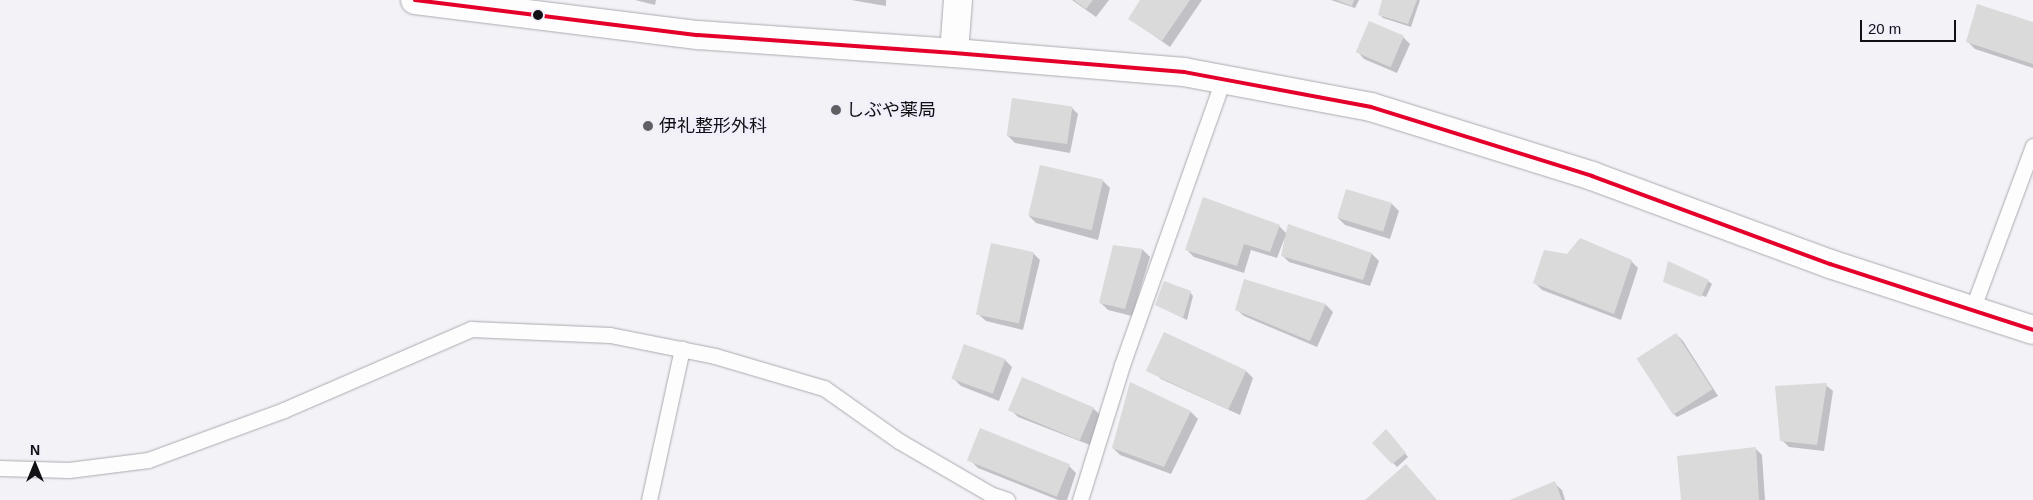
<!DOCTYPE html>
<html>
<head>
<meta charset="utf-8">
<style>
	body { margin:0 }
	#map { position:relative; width:2033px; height:500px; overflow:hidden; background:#f2f2f7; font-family:Helvetica,"Noto Sans JP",sans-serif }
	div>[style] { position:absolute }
	.shadow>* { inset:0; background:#0003 }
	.building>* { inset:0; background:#dadadb; transform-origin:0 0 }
	.roads { filter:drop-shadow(0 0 1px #abaaaf) drop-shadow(0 0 1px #abaaaf) }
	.service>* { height:15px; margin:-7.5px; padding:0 7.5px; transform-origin:7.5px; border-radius:7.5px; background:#fdfdfe }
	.tertiary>* { height:28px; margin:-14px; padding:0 14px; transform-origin:14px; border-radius:14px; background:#fdfdfe }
	.bus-1>* { height:4px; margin:-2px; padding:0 2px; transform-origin:2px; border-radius:2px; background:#e4002b }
	.dots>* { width:14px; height:14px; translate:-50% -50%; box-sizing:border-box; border:2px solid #f1effa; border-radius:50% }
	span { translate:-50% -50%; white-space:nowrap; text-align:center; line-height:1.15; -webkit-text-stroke:5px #f1effa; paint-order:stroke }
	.poi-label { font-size:18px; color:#111014 }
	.left { translate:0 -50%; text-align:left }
	.north { position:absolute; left:10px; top:440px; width:50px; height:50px; -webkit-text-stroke:4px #f1effa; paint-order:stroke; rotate:0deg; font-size:14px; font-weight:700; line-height:20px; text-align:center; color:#111014 }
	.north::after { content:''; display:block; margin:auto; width:18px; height:22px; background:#111014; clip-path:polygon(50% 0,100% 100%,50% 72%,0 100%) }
	.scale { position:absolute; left:1860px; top:20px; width:96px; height:22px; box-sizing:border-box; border:2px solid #111014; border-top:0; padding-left:6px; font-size:15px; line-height:18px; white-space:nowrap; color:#111014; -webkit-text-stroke:4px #f1effa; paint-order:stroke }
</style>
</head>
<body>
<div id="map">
	<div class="shadow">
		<div style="clip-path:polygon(635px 0,656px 0,655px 5px)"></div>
		<div style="clip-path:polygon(851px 0,886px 0,886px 6px)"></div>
		<div style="clip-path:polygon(1072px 0,1109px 0,1096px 17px)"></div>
		<div style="clip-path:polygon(1142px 0,1202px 0,1170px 47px,1130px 19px)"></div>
		<div style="clip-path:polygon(1331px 0,1359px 0,1355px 8px)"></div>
		<div style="clip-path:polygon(1384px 0,1420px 0,1411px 27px,1383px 18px,1379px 14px)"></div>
		<div style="clip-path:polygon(2033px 23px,2033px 68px,1975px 49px,1968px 42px)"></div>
		<div style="clip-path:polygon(1403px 37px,1410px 44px,1397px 73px,1364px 59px,1357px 51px)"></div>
		<div style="clip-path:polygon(1071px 107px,1078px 114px,1070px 153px,1015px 143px,1008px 136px)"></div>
		<div style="clip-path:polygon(1103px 181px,1110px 188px,1098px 240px,1036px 223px,1029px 216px)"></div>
		<div style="clip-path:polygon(1392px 204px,1399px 211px,1390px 239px,1345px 225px,1338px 218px)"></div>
		<div style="clip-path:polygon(1279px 226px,1287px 234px,1289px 226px,1372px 254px,1379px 261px,1370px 286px,1289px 262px,1282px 255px,1285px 237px,1277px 258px,1251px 250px,1244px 273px,1194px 257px,1187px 250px)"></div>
		<div style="clip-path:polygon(1114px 246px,1143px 250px,1150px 257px,1132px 316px,1108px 310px,1101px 303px)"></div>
		<div style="clip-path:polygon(1033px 253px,1040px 260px,1023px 330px,986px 321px,978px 314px)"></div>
		<div style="clip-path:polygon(1567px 255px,1631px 261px,1638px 268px,1621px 320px,1542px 290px,1535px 283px)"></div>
		<div style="clip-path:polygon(1245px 281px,1326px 305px,1333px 312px,1317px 347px,1244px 316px,1236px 309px)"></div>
		<div style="clip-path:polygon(1665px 281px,1708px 281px,1712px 284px,1706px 297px)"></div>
		<div style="clip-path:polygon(1190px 292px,1193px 296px,1187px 320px,1157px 305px)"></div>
		<div style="clip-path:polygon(1676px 334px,1683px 341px,1718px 396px,1677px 417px,1670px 410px)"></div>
		<div style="clip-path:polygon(965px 346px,1005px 360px,1012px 367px,999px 401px,961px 386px,954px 379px)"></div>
		<div style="clip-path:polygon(1246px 371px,1253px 378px,1240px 415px,1161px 379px,1154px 372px)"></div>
		<div style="clip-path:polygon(1826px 385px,1833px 391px,1824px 451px,1789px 447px,1782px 440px)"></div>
		<div style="clip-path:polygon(1093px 408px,1100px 415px,1090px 445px,1018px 417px,1011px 410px)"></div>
		<div style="clip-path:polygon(1191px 412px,1198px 419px,1171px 474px,1120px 455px,1113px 448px)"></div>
		<div style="clip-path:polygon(1390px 434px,1408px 457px,1397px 467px,1374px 443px)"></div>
		<div style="clip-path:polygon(1755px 448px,1762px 455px,1765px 500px,1683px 500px)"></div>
		<div style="clip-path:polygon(971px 461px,1069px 466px,1076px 473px,1067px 500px,1058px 500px,978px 468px)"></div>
		<div style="clip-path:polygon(1554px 483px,1562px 490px,1565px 500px,1513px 500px)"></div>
	</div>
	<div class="building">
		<div style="clip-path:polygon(1074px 0,1093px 0,1086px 9px)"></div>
		<div style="clip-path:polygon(1140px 0,1190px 0,1162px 41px,1128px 19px)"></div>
		<div style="clip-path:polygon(1336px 0,1354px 0,1352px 6px)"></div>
		<div style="clip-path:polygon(1382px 0,1417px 0,1408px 24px,1378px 15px)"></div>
		<div style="clip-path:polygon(1977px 4px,2033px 22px,2033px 64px,1966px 42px)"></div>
		<div style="left:1369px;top:21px;width:38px;height:34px;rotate:23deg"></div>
		<div style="left:1012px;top:98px;width:61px;height:38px;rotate:8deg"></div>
		<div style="left:1040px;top:165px;width:65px;height:52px;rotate:13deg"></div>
		<div style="left:1346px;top:189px;width:48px;height:30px;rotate:17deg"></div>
		<div style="clip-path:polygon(1203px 197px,1280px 225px,1270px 252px,1244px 244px,1237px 266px,1185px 250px)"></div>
		<div style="clip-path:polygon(1288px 224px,1372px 253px,1363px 280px,1281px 256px)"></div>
		<div style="clip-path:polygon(1580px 238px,1632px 260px,1614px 314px,1533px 283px,1544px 250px,1567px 254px)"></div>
		<div style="left:991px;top:243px;width:44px;height:73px;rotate:12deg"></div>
		<div style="clip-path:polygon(1113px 245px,1143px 249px,1125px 309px,1099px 303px)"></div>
		<div style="clip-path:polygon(1668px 261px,1709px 280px,1701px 297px,1663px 282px)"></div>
		<div style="clip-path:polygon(1244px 279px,1326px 304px,1310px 341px,1235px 310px)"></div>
		<div style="clip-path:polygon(1164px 281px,1191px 291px,1183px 318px,1155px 305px)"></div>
		<div style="left:1164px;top:332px;width:91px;height:43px;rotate:25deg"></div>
		<div style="left:1676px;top:333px;width:67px;height:47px;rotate:57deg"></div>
		<div style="left:964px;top:344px;width:44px;height:37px;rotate:20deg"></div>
		<div style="left:1022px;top:377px;width:78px;height:36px;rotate:23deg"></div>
		<div style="clip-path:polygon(1130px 382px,1191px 411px,1164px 467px,1112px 448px)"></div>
		<div style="clip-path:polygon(1827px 383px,1817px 445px,1780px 441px,1775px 386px)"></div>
		<div style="left:980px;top:428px;width:97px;height:35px;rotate:22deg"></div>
		<div style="clip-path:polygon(1386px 429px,1406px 453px,1392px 464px,1372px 443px)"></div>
		<div style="clip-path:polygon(1756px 447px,1759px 500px,1681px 500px,1677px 456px)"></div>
		<div style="clip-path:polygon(1406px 464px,1437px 500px,1365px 500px)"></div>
		<div style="clip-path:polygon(1555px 481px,1562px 500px,1510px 500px)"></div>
	</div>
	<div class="roads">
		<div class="service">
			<div style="left:1972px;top:310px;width:175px;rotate:-69.6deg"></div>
			<div style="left:0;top:468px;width:69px;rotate:1.7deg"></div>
			<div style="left:69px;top:470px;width:80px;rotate:-7.2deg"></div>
			<div style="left:148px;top:460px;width:145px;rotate:-20.2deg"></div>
			<div style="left:284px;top:410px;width:204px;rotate:-23.4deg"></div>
			<div style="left:471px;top:329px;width:139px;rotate:2.5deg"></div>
			<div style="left:610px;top:335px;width:107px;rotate:11.3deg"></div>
			<div style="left:715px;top:356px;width:114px;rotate:16.4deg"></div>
			<div style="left:824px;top:388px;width:92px;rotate:35.2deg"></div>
			<div style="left:899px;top:441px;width:105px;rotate:30.2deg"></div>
			<div style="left:990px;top:494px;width:18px;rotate:19deg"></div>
			<div style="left:649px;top:500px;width:155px;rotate:-77.7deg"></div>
			<div style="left:1080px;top:500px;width:141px;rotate:-72.7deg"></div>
			<div style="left:1122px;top:365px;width:302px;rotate:-70.5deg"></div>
		</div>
		<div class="tertiary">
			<div style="left:415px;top:0;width:285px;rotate:7.1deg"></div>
			<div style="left:698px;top:35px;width:257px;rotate:4deg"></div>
			<div style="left:954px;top:53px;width:231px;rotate:4.7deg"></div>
			<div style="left:1184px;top:72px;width:190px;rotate:10.6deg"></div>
			<div style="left:1371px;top:107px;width:232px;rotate:17.3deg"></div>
			<div style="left:1592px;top:176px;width:254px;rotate:20.3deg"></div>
			<div style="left:1830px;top:264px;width:213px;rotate:18deg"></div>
			<div style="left:954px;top:53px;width:53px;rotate:-85.7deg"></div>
		</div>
	</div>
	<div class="bus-1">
		<div style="left:415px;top:0;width:285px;rotate:7.1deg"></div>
		<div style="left:698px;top:35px;width:257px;rotate:4deg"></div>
		<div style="left:954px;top:53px;width:231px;rotate:4.7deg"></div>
		<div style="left:1184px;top:72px;width:190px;rotate:10.6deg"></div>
		<div style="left:1371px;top:107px;width:232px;rotate:17.3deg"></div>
		<div style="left:1592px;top:176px;width:254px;rotate:20.3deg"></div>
		<div style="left:1830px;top:264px;width:213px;rotate:18deg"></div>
	</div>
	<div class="dots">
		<div style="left:538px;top:15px;background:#111014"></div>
		<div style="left:836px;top:110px;background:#605f63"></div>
		<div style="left:648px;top:126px;background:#605f63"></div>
	</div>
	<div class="poi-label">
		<span class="left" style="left:846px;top:110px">しぶや薬局</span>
		<span class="left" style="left:659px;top:126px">伊礼整形外科</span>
	</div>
	<div class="north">N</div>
	<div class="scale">20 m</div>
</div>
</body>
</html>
